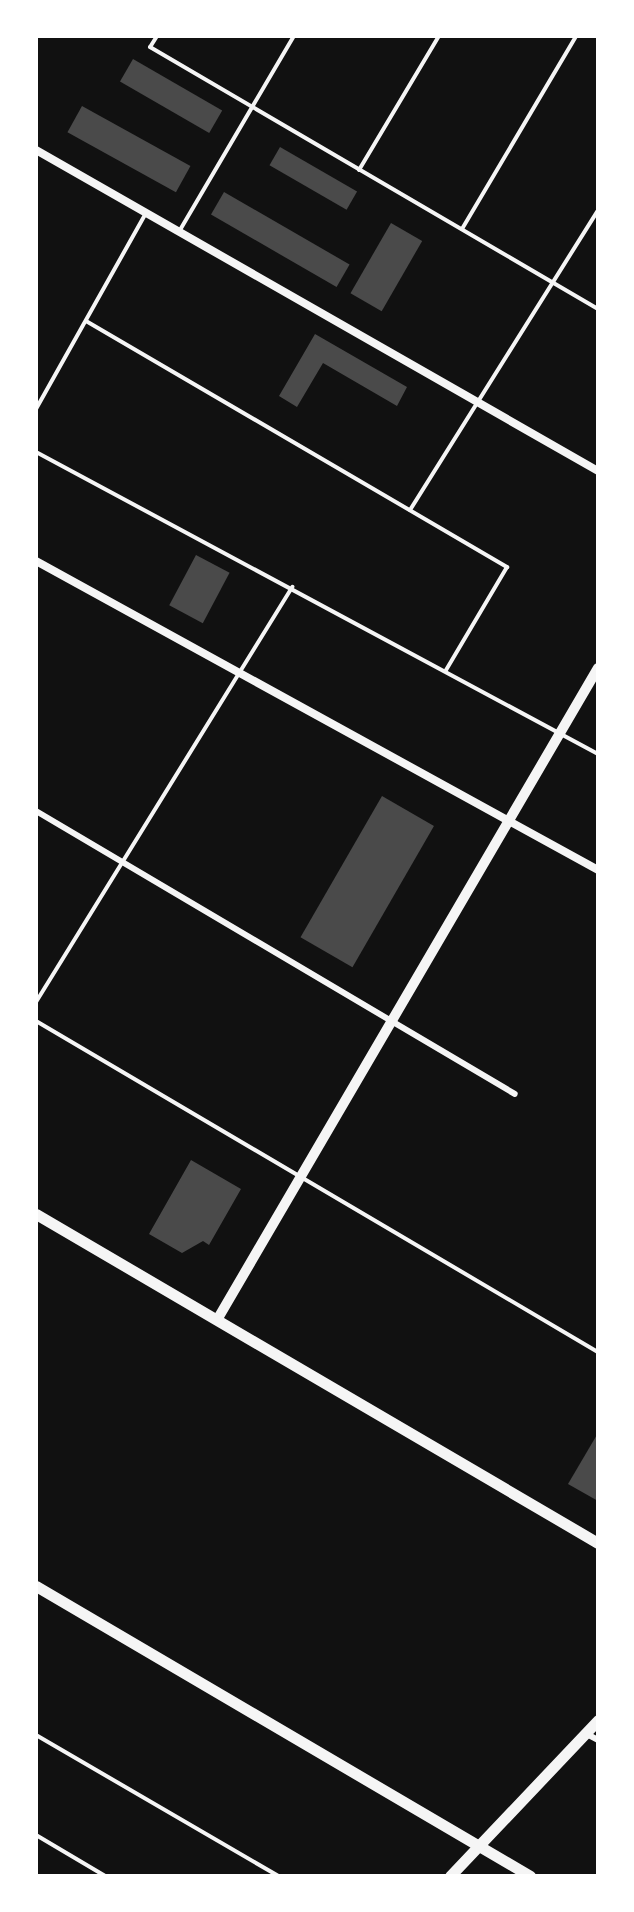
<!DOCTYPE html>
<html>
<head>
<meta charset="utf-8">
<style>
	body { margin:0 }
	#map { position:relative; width:634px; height:1912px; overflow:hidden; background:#111; font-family:Inter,sans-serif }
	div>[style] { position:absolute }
	.building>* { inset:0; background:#4a4a4a; transform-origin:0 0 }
	.service>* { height:4px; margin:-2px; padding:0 2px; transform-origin:2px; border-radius:2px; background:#f5f5f5 }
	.pedestrian>* { height:6px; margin:-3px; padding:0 3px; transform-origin:3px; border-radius:3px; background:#f5f5f5 }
	.minor>* { height:8px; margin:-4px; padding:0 4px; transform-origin:4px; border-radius:4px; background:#f5f5f5 }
	.tertiary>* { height:10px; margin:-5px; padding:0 5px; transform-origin:5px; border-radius:5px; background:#f5f5f5 }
	.secondary>* { height:11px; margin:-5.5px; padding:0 5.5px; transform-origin:5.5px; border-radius:5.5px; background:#f5f5f5 }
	span { translate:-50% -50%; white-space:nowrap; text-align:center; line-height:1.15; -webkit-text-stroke:6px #fff; paint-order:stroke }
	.frame { position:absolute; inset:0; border:38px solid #fff; pointer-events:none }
</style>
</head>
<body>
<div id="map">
	<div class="building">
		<div style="left:133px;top:59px;width:103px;height:26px;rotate:30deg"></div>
		<div style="left:82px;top:106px;width:124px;height:30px;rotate:29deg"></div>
		<div style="left:280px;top:147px;width:89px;height:21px;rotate:30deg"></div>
		<div style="left:224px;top:192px;width:145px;height:26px;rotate:30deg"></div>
		<div style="left:391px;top:223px;width:36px;height:81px;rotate:30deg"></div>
		<div style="clip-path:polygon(315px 334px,407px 387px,397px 406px,323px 363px,297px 407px,279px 396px)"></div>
		<div style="left:196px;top:555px;width:38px;height:57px;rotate:28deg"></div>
		<div style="left:382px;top:796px;width:60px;height:163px;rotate:30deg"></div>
		<div style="clip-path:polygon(191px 1160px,241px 1189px,209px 1245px,203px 1241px,182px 1253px,149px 1234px)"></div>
		<div style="clip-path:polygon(598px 1433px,598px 1501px,568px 1484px)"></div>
	</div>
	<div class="service">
		<div style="left:157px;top:36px;width:13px;rotate:122deg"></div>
		<div style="left:150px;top:47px;width:519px;rotate:30.32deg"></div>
		<div style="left:359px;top:170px;width:156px;rotate:-59.2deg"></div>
		<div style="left:462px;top:229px;width:224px;rotate:-59.4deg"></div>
		<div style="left:180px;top:230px;width:225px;rotate:-59.6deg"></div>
		<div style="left:86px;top:321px;width:488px;rotate:30.3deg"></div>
		<div style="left:507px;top:567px;width:120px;rotate:120.6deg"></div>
		<div style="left:36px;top:409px;width:225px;rotate:-60.7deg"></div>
		<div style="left:36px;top:452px;width:638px;rotate:28.25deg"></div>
		<div style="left:410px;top:510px;width:354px;rotate:-57.9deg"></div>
		<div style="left:36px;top:1002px;width:488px;rotate:-58.3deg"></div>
		<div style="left:36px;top:1021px;width:652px;rotate:30.5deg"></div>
		<div style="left:36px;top:1735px;width:280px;rotate:30.2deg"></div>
		<div style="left:36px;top:1835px;width:80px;rotate:30.7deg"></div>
	</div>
	<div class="pedestrian">
		<div style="left:36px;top:811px;width:556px;rotate:30.58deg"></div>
		<div style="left:585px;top:1733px;width:15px;rotate:28deg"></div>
	</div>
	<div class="minor">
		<div style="left:36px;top:150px;width:647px;rotate:29.73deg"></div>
		<div style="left:36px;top:561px;width:641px;rotate:28.8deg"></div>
	</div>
	<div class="tertiary">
		<div style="left:217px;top:1320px;width:755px;rotate:-59.7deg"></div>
	</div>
	<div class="secondary">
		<div style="left:36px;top:1214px;width:651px;rotate:30.35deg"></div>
		<div style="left:36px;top:1586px;width:573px;rotate:30.41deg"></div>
		<div style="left:450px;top:1876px;width:215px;rotate:-46.5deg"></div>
	</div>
	<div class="frame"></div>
</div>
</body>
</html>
